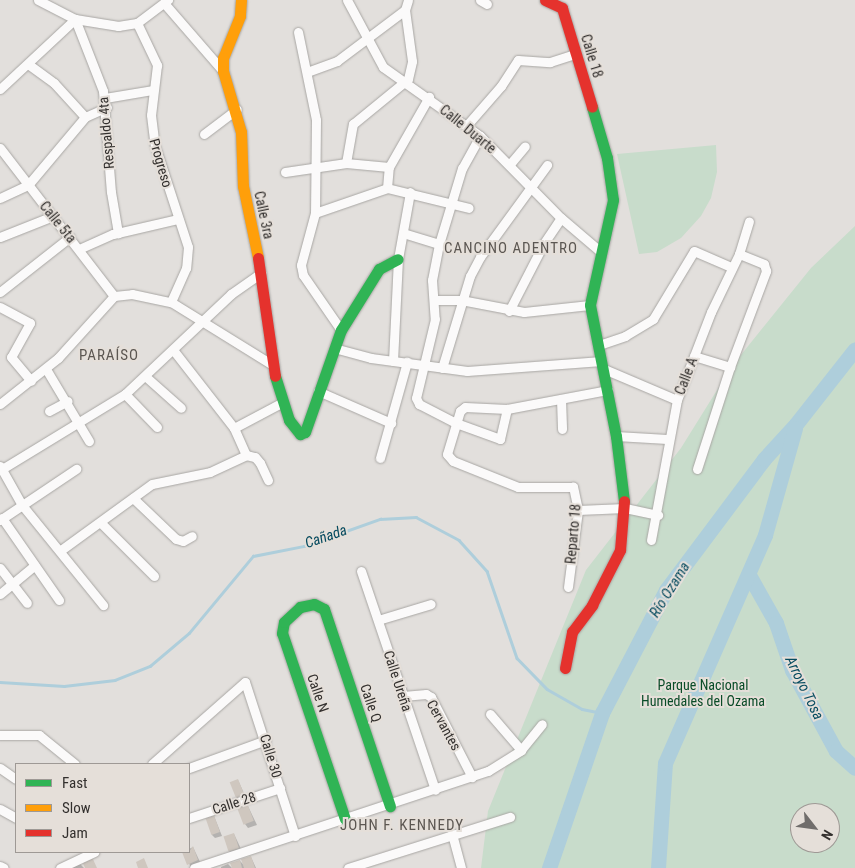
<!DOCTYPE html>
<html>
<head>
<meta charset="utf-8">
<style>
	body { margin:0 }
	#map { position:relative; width:855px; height:868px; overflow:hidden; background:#e2dfdc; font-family:"Roboto Condensed",sans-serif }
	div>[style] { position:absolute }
	.green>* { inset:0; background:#c8dccb }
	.shadow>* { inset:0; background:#0003 }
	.stream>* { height:2.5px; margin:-1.25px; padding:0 1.25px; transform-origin:1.25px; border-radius:1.25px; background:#aecedb }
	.river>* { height:15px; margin:-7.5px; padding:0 7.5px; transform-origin:7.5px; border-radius:7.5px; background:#aecedb }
	.building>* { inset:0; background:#cfc7bf; transform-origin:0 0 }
	.roads { filter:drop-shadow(0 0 1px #a8a6a3) drop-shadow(0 0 1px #a8a6a3) }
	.street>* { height:9px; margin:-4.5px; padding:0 4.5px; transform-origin:4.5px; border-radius:4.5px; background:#fbfafa }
	.fast>* { height:11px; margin:-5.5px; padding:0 5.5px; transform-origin:5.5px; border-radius:5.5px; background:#30b455 }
	.slow>* { height:11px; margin:-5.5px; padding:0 5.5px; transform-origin:5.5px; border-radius:5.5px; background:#ff9f0a }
	.jam>* { height:11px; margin:-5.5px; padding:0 5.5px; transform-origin:5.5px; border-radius:5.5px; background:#e5322d }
	span { translate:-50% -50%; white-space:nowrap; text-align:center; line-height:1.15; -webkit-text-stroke:4px #e5dfd9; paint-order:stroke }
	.street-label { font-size:14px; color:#33302e }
	.park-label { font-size:14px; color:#0a4c28 }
	.neighbourhood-label { font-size:15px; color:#5c5752; letter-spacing:1px }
	.water-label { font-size:15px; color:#054a5f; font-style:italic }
	.legend { position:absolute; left:15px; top:763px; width:175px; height:90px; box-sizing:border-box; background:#e5dfd9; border:1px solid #9e9995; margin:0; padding:6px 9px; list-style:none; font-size:15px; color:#33302e }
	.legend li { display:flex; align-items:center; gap:10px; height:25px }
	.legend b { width:25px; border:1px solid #9e9995 }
	.north { position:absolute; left:790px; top:803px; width:50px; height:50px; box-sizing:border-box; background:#e5dfd9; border:1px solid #9e9995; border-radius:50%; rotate:120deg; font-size:14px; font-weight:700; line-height:20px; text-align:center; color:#33302e }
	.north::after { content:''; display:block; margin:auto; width:18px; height:22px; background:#706d6b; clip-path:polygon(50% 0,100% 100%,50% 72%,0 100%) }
</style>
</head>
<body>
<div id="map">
	<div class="green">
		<div style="clip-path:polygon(716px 145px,717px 172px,711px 198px,701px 216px,681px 238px,657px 252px,639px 254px,617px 154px)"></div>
		<div style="clip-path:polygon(evenodd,855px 226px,855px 868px,481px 868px,488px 811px,586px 570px,681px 448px,732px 366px,811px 268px,855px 226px,800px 813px,830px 813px,830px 843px,800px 843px,800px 813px)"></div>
	</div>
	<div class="shadow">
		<div style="clip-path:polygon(238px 780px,247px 800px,240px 802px)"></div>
		<div style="clip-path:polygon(247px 804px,257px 825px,248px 828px,245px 824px)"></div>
		<div style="clip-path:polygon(214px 816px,222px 836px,215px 838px,212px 835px)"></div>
		<div style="clip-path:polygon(234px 834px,242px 851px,232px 854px,229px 851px)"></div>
		<div style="clip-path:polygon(193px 847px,201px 864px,191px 867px,183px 852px)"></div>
		<div style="clip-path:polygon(251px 857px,256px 868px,233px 868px,240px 861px,245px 866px)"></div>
		<div style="clip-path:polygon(80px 864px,84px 868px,72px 868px)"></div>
		<div style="clip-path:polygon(228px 864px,232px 868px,221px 868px,221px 867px)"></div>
	</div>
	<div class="stream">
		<div style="left:0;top:682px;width:64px;rotate:3.6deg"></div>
		<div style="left:64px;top:686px;width:51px;rotate:-6.7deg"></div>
		<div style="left:115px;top:680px;width:38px;rotate:-22deg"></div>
		<div style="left:150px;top:666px;width:51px;rotate:-40.2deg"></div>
		<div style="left:189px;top:633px;width:100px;rotate:-50.3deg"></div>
		<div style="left:253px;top:556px;width:52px;rotate:-11.1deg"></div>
		<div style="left:304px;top:546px;width:81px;rotate:-19.6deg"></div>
		<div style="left:380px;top:519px;width:36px;rotate:-3deg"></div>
		<div style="left:416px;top:517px;width:49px;rotate:28.1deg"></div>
		<div style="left:459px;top:540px;width:42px;rotate:47.9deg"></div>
		<div style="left:487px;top:571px;width:92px;rotate:71deg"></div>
		<div style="left:517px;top:658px;width:43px;rotate:45.9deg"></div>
		<div style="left:547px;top:689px;width:40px;rotate:29.7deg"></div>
		<div style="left:582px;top:709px;width:20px;rotate:11deg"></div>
	</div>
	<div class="river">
		<div style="left:749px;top:575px;width:55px;rotate:60.6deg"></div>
		<div style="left:776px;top:623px;width:50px;rotate:71.2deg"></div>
		<div style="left:792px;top:670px;width:92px;rotate:61.5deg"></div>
		<div style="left:836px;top:751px;width:25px;rotate:42deg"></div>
		<div style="left:549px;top:868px;width:164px;rotate:-71.1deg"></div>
		<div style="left:602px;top:713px;width:139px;rotate:-62.5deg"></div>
		<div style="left:666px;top:590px;width:164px;rotate:-53.2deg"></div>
		<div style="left:764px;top:459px;width:47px;rotate:-47.6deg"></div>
		<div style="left:796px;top:424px;width:95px;rotate:-51.8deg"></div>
		<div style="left:658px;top:868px;width:105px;rotate:-86.2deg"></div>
		<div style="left:665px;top:763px;width:249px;rotate:-66.3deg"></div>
		<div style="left:765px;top:535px;width:111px;rotate:-74.3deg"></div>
	</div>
	<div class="building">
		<div style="left:238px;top:779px;width:18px;height:9px;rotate:68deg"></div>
		<div style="left:247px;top:803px;width:19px;height:11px;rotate:69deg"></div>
		<div style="left:214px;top:815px;width:18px;height:9px;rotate:71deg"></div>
		<div style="left:234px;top:833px;width:16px;height:11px;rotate:72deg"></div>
		<div style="clip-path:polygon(193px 846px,198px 860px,187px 865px,182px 852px,189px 852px)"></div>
		<div style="clip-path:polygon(251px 856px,255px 868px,244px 868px,241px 859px)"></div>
		<div style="clip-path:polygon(92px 857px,97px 868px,85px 868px,82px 861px)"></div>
		<div style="clip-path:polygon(144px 858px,148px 868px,138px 868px,136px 862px)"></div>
		<div style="clip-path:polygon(240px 860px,242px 868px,232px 868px,230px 863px)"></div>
	</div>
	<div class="roads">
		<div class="street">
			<div style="left:38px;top:0;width:42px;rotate:27.2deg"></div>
			<div style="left:75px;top:19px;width:77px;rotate:68.7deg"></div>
			<div style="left:103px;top:91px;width:101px;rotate:85.5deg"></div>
			<div style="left:111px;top:192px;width:42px;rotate:80.3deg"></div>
			<div style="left:347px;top:0;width:76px;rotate:61.8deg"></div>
			<div style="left:383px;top:67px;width:119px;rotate:35.4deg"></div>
			<div style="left:480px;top:136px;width:115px;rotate:45.4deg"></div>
			<div style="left:561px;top:218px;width:52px;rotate:40.4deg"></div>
			<div style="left:480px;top:0;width:8px;rotate:30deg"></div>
			<div style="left:164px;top:3px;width:90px;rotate:49.1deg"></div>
			<div style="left:137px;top:23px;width:47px;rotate:64.5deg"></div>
			<div style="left:157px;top:65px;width:50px;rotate:96.8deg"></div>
			<div style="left:151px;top:115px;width:31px;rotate:83deg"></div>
			<div style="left:155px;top:146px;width:106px;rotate:71.9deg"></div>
			<div style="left:188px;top:247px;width:21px;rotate:95deg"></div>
			<div style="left:186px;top:268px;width:37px;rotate:114deg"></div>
			<div style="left:298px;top:32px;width:90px;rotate:78.4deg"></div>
			<div style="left:316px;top:120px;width:93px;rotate:90.6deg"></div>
			<div style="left:315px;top:213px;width:54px;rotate:105.1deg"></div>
			<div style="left:301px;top:265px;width:10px;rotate:79deg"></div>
			<div style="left:303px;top:275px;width:67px;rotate:55.4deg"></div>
			<div style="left:28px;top:64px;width:32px;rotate:36deg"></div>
			<div style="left:54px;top:83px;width:46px;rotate:47.6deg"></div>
			<div style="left:307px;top:72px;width:32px;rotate:-20deg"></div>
			<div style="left:337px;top:61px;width:85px;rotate:-36.9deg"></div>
			<div style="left:0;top:89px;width:103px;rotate:-43deg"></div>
			<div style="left:75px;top:19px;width:44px;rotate:9.2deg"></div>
			<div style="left:118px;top:26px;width:19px;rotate:-9deg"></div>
			<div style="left:137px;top:23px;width:39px;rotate:-37deg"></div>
			<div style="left:105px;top:98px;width:49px;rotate:-9.5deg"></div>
			<div style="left:467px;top:125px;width:52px;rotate:-48.9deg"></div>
			<div style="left:501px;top:86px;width:31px;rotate:-57deg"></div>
			<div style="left:518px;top:60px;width:32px;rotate:4deg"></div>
			<div style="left:550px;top:62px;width:26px;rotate:-18deg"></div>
			<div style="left:204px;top:134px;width:41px;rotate:-37.1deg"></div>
			<div style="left:480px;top:136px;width:37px;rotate:119deg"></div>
			<div style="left:462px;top:168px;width:79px;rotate:106.8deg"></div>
			<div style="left:439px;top:244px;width:37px;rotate:101deg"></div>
			<div style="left:432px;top:280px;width:39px;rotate:86deg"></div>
			<div style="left:435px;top:319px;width:81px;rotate:103.5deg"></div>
			<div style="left:416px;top:398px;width:7px;rotate:63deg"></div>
			<div style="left:419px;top:404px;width:42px;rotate:27.2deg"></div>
			<div style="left:456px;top:423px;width:47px;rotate:20deg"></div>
			<div style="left:500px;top:439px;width:31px;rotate:-77deg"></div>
			<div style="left:0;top:148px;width:187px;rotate:52.4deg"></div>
			<div style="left:346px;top:163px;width:40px;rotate:-80deg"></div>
			<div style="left:353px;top:124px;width:71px;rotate:-39.3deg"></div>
			<div style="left:408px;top:79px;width:18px;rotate:-77deg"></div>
			<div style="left:412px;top:61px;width:51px;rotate:-97.8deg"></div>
			<div style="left:405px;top:10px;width:10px;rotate:-73deg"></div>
			<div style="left:510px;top:164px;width:23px;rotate:-50deg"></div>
			<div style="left:285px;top:172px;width:62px;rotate:-8.4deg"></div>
			<div style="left:346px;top:163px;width:43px;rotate:5.3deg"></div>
			<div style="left:387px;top:188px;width:21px;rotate:-85deg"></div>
			<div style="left:389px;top:167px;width:81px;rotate:-60.3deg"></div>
			<div style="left:0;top:198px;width:31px;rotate:-25deg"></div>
			<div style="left:28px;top:185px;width:89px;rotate:-50deg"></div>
			<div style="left:85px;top:117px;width:24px;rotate:-24deg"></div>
			<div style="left:315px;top:213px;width:76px;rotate:-19.1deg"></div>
			<div style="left:387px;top:188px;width:84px;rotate:13.7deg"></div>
			<div style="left:403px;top:233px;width:38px;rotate:17deg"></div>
			<div style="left:0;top:237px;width:57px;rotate:-21.6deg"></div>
			<div style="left:79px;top:249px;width:37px;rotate:-24deg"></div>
			<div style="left:113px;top:234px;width:67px;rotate:-13deg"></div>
			<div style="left:0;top:292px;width:89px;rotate:-38.2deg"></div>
			<div style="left:435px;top:300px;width:26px"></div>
			<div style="left:461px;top:300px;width:64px;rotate:10.8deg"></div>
			<div style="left:524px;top:312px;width:66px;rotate:-6.1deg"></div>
			<div style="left:0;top:307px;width:34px;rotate:28deg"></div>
			<div style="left:30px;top:323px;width:39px;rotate:119deg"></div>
			<div style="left:11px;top:357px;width:31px;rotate:50deg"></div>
			<div style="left:509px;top:311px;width:76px;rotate:-62.8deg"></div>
			<div style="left:544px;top:243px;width:30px;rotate:-56deg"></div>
			<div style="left:599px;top:345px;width:28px;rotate:-19deg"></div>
			<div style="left:625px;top:336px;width:33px;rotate:-31deg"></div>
			<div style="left:653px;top:319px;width:79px;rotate:-58.9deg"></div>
			<div style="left:694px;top:251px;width:40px;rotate:23.4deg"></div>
			<div style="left:334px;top:348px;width:38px;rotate:15deg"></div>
			<div style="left:371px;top:358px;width:97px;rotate:7.7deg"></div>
			<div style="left:467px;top:371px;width:135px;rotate:-4.2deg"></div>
			<div style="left:694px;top:356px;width:38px;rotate:17deg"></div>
			<div style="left:393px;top:361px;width:102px;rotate:-87.2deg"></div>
			<div style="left:398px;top:259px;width:68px;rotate:-79.8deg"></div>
			<div style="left:442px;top:368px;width:96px;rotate:-73.1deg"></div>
			<div style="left:470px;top:276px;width:21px;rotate:-62deg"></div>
			<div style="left:480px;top:257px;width:114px;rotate:-53.9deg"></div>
			<div style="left:46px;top:369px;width:84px;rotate:59.2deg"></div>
			<div style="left:604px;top:369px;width:79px;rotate:23deg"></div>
			<div style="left:145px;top:376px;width:48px;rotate:41.6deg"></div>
			<div style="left:318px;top:391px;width:80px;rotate:23.7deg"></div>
			<div style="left:125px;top:394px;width:46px;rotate:45.9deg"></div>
			<div style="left:561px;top:399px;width:30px;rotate:88deg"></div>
			<div style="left:0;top:404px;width:74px;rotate:-38.4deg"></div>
			<div style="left:58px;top:358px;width:84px;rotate:-47.9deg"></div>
			<div style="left:114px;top:296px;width:18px;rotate:-6deg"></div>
			<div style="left:132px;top:294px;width:40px;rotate:12deg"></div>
			<div style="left:171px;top:302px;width:118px;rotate:31.8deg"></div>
			<div style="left:49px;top:411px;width:21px;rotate:-28deg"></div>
			<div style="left:234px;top:428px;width:55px;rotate:-28deg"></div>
			<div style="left:616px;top:436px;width:51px;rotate:3.4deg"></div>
			<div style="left:246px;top:455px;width:9px;rotate:13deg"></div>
			<div style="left:255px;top:457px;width:8px;rotate:50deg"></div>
			<div style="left:260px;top:463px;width:19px;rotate:65deg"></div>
			<div style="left:380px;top:458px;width:100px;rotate:-74.3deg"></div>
			<div style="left:0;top:466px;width:45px;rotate:60.6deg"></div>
			<div style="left:22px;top:505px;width:129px;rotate:51deg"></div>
			<div style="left:2px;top:469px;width:144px;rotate:-31.4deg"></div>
			<div style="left:125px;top:394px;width:146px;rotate:-43.3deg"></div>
			<div style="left:231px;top:294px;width:37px;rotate:-35deg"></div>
			<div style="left:697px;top:469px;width:107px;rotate:-72.1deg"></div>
			<div style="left:730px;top:367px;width:103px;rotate:-69.4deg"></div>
			<div style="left:766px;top:271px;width:7px;rotate:-106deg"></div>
			<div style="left:764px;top:264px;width:27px;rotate:-158deg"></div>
			<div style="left:133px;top:498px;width:59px;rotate:43.6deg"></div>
			<div style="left:176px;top:539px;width:7px;rotate:16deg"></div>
			<div style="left:183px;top:541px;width:10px;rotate:-29deg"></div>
			<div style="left:578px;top:510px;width:47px;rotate:-2.4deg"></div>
			<div style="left:625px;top:508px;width:34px;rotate:12deg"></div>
			<div style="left:2px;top:518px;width:100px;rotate:55.2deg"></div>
			<div style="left:0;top:520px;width:92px;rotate:-33.9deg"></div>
			<div style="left:101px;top:523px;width:75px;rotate:45deg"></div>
			<div style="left:651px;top:540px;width:142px;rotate:-79.5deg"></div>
			<div style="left:677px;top:400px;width:94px;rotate:-68.9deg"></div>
			<div style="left:711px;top:312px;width:64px;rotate:-64.2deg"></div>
			<div style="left:739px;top:254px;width:34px;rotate:-73deg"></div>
			<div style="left:61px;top:550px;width:112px;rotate:-36deg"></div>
			<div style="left:152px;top:484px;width:59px;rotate:-11.7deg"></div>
			<div style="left:210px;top:472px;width:40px;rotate:-25deg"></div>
			<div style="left:246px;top:455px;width:30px;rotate:-114deg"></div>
			<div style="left:234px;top:428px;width:98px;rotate:-127.9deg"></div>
			<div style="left:0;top:568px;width:44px;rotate:52.4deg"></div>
			<div style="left:361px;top:571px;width:231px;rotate:71.3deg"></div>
			<div style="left:568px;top:587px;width:78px;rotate:-82.6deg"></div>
			<div style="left:578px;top:510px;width:24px;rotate:-102deg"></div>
			<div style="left:573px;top:487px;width:55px;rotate:180deg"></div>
			<div style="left:518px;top:487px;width:70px;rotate:-158.2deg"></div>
			<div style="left:453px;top:461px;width:9px;rotate:-131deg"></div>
			<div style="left:447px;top:454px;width:45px;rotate:-73.2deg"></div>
			<div style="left:460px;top:411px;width:6px;rotate:-39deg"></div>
			<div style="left:465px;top:407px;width:42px;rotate:2.7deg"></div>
			<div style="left:507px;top:409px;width:103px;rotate:-10.7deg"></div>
			<div style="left:0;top:594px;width:45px;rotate:-39.6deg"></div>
			<div style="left:378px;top:620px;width:55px;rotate:-16.8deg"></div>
			<div style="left:403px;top:696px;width:23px;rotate:-5deg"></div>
			<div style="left:426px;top:694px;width:6px;rotate:31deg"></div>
			<div style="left:431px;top:697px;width:90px;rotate:62.9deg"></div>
			<div style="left:490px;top:714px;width:48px;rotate:49.3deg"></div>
			<div style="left:0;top:735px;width:39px"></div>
			<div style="left:39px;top:735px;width:46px;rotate:38.9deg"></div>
			<div style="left:152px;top:764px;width:124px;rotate:-41.4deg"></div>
			<div style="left:245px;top:682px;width:162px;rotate:72deg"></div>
			<div style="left:0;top:768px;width:19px;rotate:35deg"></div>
			<div style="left:189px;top:768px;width:82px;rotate:-20deg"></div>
			<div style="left:0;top:809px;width:18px;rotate:29deg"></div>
			<div style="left:189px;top:818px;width:96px;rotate:-18.2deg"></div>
			<div style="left:452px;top:834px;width:35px;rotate:75deg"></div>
			<div style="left:0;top:866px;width:4px;rotate:27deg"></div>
			<div style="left:60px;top:868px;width:38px;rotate:-25deg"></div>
			<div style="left:194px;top:868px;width:310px;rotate:-18.3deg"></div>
			<div style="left:488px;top:771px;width:39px;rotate:-32deg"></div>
			<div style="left:521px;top:750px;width:33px;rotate:-51deg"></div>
			<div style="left:348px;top:868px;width:170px;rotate:-17.5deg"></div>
		</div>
		<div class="fast">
			<div style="left:592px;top:107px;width:53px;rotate:73.6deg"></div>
			<div style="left:607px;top:158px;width:42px;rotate:81.9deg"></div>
			<div style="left:613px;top:200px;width:107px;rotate:102.4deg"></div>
			<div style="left:590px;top:305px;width:134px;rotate:78.8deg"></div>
			<div style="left:616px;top:436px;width:65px;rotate:83deg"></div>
			<div style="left:275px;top:376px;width:46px;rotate:72.3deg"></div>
			<div style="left:289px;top:420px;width:18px;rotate:52deg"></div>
			<div style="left:300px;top:434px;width:5px;rotate:-22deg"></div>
			<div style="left:305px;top:432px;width:108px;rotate:-70.6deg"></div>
			<div style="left:341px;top:330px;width:72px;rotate:-58.1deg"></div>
			<div style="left:379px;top:269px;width:21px;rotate:-28deg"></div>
			<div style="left:345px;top:819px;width:196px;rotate:-108.7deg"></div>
			<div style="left:282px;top:633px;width:11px;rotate:-80deg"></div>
			<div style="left:284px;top:622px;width:22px;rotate:-43deg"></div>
			<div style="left:300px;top:607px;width:14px;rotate:-12deg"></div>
			<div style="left:314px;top:604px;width:11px;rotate:27deg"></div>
			<div style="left:324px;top:609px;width:208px;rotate:71.5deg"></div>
		</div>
		<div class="slow">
			<div style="left:241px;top:0;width:16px;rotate:94deg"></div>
			<div style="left:240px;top:16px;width:45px;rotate:112deg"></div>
			<div style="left:223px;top:58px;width:13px;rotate:90deg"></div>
			<div style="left:223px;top:71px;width:64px;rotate:73.6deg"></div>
			<div style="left:241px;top:132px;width:54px;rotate:87.9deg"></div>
			<div style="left:243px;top:186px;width:74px;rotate:78.2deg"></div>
		</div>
		<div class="jam">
			<div style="left:545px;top:0;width:19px;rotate:25deg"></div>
			<div style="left:562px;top:8px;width:103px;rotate:73.1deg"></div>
			<div style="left:258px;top:258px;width:119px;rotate:81.8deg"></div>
			<div style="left:565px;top:668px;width:37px;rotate:-79deg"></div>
			<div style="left:572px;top:632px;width:34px;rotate:-53deg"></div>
			<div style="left:592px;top:605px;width:62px;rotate:-63deg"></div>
			<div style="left:620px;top:550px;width:49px;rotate:-85.3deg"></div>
		</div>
	</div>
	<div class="street-label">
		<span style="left:592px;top:56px;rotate:73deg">Calle 18</span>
		<span style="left:468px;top:129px;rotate:39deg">Calle Duarte</span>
		<span style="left:106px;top:133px;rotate:-95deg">Respaldo 4ta</span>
		<span style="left:161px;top:163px;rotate:74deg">Progreso</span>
		<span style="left:264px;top:215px;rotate:78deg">Calle 3ra</span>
		<span style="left:58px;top:222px;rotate:51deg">Calle 5ta</span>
		<span style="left:686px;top:376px;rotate:-69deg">Calle A</span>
		<span style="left:573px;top:534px;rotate:-85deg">Reparto 18</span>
		<span style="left:398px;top:681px;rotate:72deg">Calle Ureña</span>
		<span style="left:318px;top:693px;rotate:71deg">Calle N</span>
		<span style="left:371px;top:703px;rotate:71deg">Calle Q</span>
		<span style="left:444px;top:725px;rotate:61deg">Cervantes</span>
		<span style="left:271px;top:756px;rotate:73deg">Calle 30</span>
		<span style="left:234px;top:803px;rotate:-18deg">Calle 28</span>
	</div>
	<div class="park-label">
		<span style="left:703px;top:693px">Parque Nacional<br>Humedales del Ozama</span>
	</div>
	<div class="neighbourhood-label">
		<span style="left:511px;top:249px">CANCINO ADENTRO</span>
		<span style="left:109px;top:356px">PARAÍSO</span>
		<span style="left:402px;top:826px">JOHN F. KENNEDY</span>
	</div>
	<div class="water-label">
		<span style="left:326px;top:537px;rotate:-19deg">Cañada</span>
		<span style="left:670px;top:590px;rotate:-58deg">Río Ozama</span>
		<span style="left:804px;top:688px;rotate:64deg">Arroyo Tosa</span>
	</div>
	<ul class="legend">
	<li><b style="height:6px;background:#30b455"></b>Fast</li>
	<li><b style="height:6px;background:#ff9f0a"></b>Slow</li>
	<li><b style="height:6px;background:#e5322d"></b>Jam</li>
	</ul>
	<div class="north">N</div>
</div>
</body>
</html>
